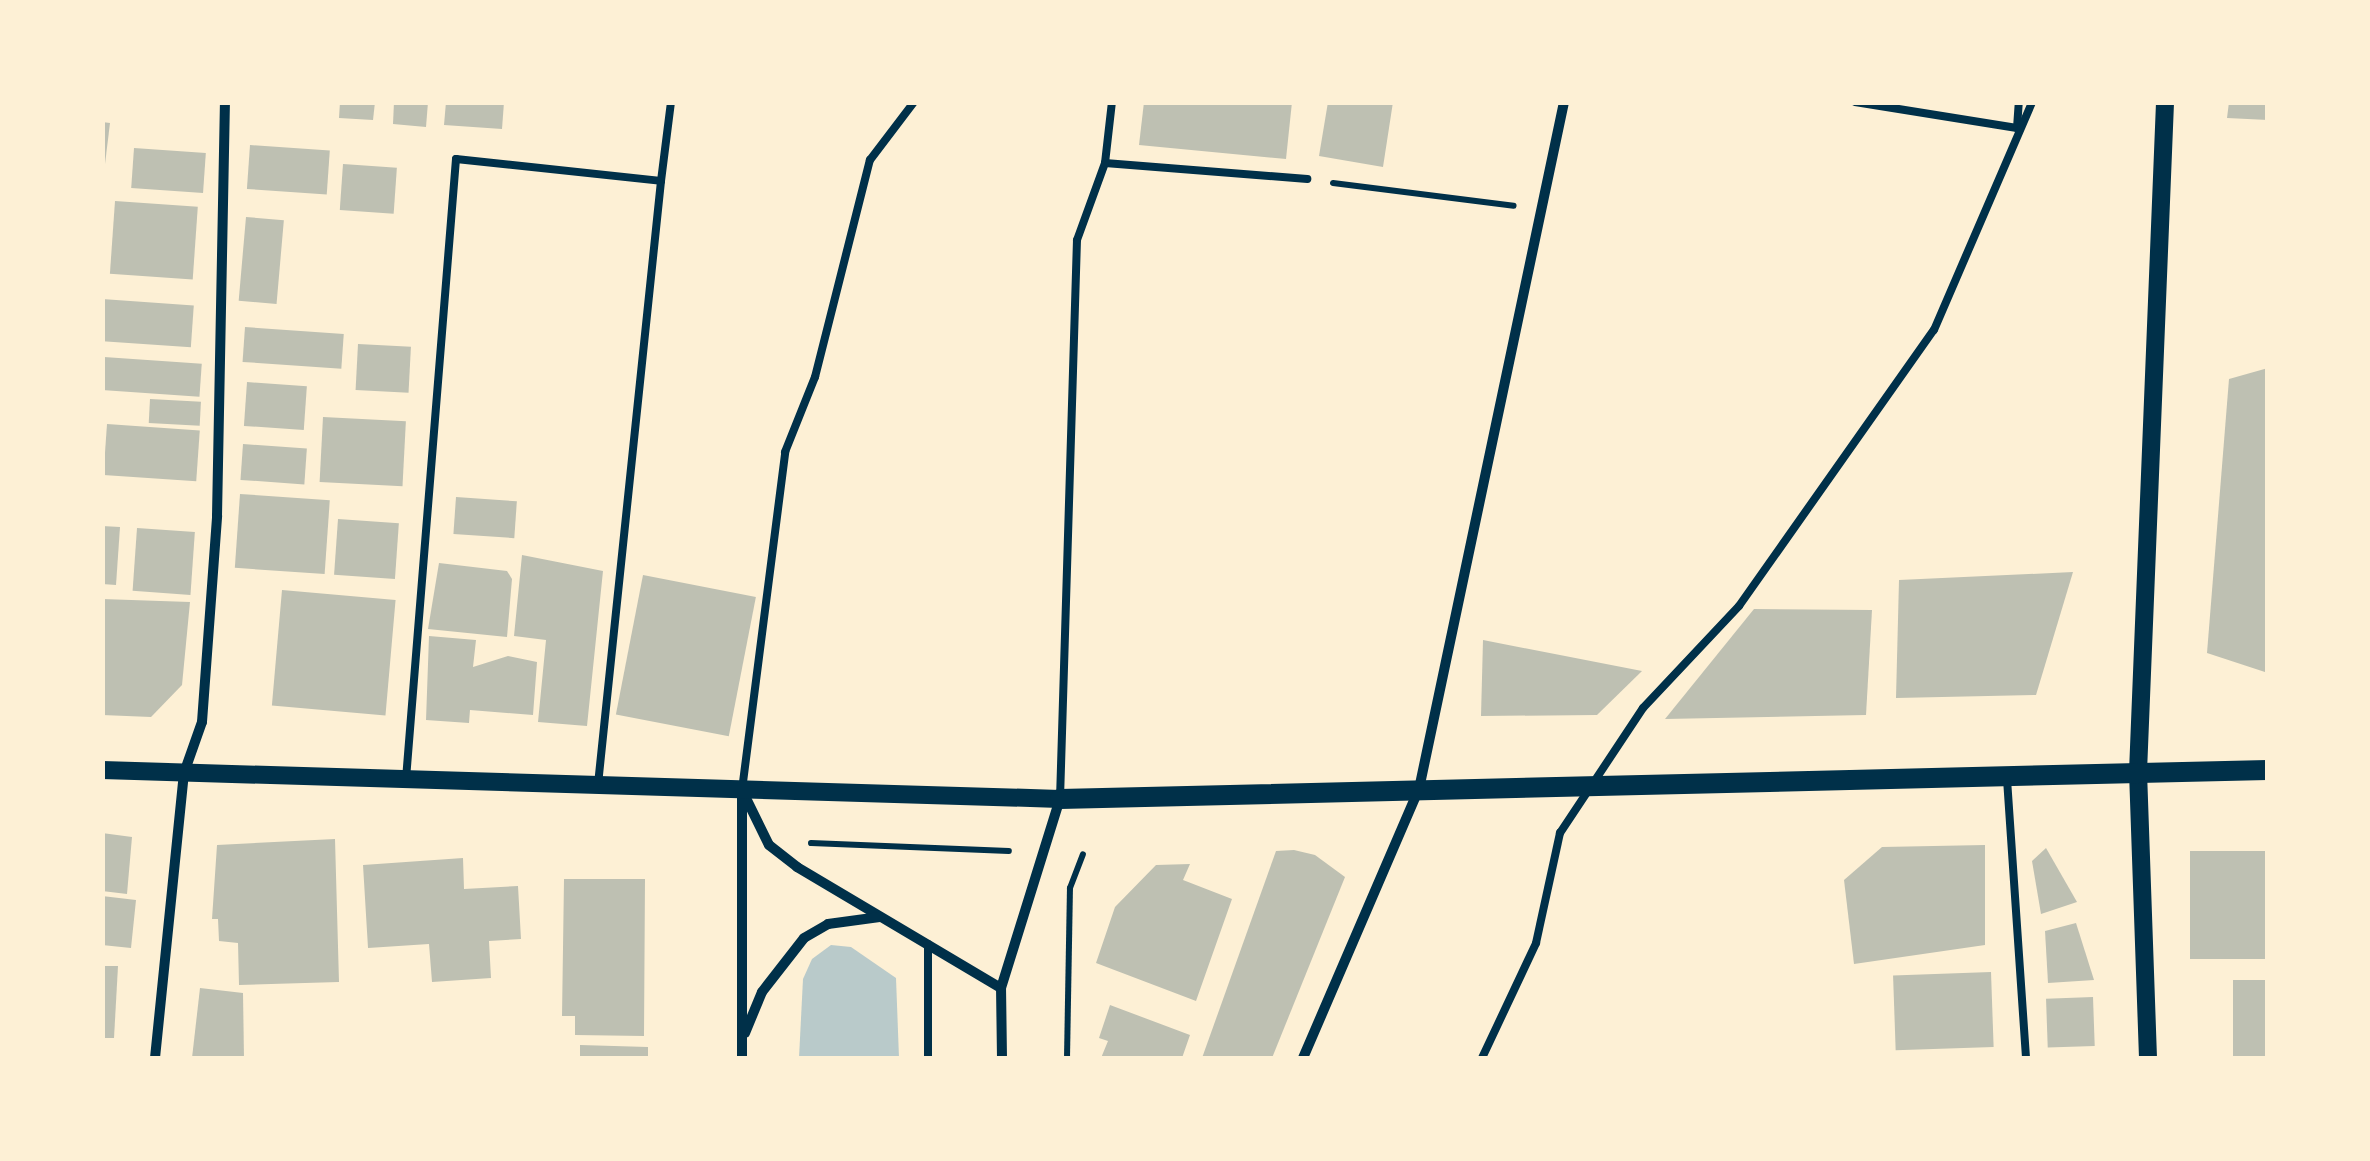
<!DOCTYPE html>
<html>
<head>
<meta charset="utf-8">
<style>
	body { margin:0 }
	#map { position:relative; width:2370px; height:1161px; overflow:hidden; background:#fdf0d5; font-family:Raleway,sans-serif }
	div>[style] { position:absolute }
	.green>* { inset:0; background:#b9caca }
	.building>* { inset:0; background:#bec0b2; transform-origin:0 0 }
	.path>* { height:6px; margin:-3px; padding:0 3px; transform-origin:3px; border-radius:3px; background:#003049 }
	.service>* { height:8px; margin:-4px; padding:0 4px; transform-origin:4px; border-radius:4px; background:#003049 }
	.minor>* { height:10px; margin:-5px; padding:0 5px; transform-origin:5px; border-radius:5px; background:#003049 }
	.tertiary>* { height:18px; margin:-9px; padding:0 9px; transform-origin:9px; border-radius:9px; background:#003049 }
	.secondary>* { height:20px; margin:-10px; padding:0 10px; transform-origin:10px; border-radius:10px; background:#003049 }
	span { translate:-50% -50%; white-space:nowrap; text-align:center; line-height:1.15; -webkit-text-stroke:10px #fdf0d5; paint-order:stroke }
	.frame { position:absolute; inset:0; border:105px solid #fdf0d5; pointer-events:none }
</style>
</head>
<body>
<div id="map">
	<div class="green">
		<div style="clip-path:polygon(831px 945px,851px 947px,896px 978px,899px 1058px,799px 1058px,803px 979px,812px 959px)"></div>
	</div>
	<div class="building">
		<div style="clip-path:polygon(340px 102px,375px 102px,373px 120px,339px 118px)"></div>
		<div style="clip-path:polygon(394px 102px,428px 102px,426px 127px,393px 124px)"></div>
		<div style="clip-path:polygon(446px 102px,504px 102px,502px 129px,444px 125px)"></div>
		<div style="clip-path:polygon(1144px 102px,1292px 102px,1286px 159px,1139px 145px)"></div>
		<div style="clip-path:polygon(1328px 102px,1393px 102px,1383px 167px,1319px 156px)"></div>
		<div style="clip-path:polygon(2229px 102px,2268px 102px,2268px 120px,2227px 118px)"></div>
		<div style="clip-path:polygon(102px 122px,110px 123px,105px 164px,102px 164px)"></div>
		<div style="left:250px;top:145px;width:80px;height:44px;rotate:4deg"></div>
		<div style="left:134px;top:148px;width:72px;height:40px;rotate:4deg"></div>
		<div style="left:343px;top:164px;width:54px;height:46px;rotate:4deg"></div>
		<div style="left:115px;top:201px;width:83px;height:73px;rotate:4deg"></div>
		<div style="left:246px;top:217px;width:38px;height:84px;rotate:5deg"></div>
		<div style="left:102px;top:299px;width:92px;height:42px;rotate:4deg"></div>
		<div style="left:245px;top:327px;width:99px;height:35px;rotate:4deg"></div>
		<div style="left:358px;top:344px;width:53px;height:46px;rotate:3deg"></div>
		<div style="left:104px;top:357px;width:98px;height:33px;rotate:4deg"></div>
		<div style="clip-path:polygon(2268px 368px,2268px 673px,2207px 653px,2229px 379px)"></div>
		<div style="left:247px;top:382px;width:60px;height:44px;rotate:4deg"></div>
		<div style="left:150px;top:399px;width:51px;height:24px;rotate:3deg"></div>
		<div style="left:323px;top:417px;width:83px;height:65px;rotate:3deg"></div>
		<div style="left:107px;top:424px;width:93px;height:51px;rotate:4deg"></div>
		<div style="left:243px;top:444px;width:64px;height:36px;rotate:4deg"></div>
		<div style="left:240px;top:494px;width:90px;height:74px;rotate:4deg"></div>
		<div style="left:456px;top:497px;width:61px;height:37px;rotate:4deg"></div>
		<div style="left:338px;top:519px;width:61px;height:56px;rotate:4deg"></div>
		<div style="clip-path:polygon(102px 526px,120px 527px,116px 585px,102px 584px)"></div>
		<div style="left:137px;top:528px;width:58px;height:63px;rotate:4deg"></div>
		<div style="clip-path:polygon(522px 555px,603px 571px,587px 726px,538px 722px,546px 640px,514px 636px)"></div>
		<div style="clip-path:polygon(439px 563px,507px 571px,512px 579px,507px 637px,428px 629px)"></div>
		<div style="clip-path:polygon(2073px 572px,2036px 695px,1896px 698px,1899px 580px)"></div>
		<div style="left:643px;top:575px;width:115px;height:142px;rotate:11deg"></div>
		<div style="left:282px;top:590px;width:114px;height:116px;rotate:5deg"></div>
		<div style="clip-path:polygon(102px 599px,190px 602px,182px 685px,151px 717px,102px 715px)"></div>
		<div style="clip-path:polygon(1754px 609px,1872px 610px,1866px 715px,1665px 719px)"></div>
		<div style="clip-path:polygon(429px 636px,476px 640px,473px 667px,508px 656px,537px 662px,533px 715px,470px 710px,469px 723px,426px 720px)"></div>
		<div style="clip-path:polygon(1483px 640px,1642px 671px,1597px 715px,1481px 716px)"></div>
		<div style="clip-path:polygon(102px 833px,132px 837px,127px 894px,102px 891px)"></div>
		<div style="clip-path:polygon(335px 839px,339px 982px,239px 985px,238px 943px,219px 941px,218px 919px,212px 919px,217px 845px)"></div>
		<div style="clip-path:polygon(1985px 845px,1985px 945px,1854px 964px,1844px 880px,1882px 847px)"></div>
		<div style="clip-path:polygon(2046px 848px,2077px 902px,2041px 914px,2032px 861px)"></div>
		<div style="clip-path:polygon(1294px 850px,1315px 855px,1345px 877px,1272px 1058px,1202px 1058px,1276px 851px)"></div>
		<div style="left:2268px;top:851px;width:108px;height:78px;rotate:90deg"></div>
		<div style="clip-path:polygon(463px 858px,464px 889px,518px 886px,521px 939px,489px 941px,491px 978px,432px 982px,429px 944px,368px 948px,363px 865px)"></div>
		<div style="clip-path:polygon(1190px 864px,1183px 880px,1232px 899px,1196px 1001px,1096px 963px,1115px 907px,1156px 865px)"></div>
		<div style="clip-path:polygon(564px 879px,645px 879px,644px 1036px,575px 1035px,575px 1016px,562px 1016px)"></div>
		<div style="clip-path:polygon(102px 896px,136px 900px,131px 948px,102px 945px)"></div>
		<div style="clip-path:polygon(2076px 923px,2094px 980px,2048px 983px,2045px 931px)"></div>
		<div style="clip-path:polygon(102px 966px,118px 966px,114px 1038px,102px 1038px)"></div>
		<div style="left:1991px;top:972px;width:75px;height:98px;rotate:88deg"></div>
		<div style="left:2268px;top:980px;width:78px;height:35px;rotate:90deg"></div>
		<div style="clip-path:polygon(200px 988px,243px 993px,244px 1058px,192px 1058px)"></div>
		<div style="left:2093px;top:997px;width:49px;height:47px;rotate:88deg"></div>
		<div style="clip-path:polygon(1110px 1005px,1190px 1035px,1182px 1058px,1101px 1058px,1108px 1041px,1099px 1038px)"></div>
		<div style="clip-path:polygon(580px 1045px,648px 1047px,648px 1058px,580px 1058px)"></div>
	</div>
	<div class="path">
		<div style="left:1333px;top:183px;width:182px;rotate:7.2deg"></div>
		<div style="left:811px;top:843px;width:198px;rotate:2.3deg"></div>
		<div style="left:1067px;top:1058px;width:170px;rotate:-89deg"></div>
		<div style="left:1070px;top:888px;width:36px;rotate:-69deg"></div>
	</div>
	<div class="service">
		<div style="left:1855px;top:102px;width:164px;rotate:9.1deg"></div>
		<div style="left:2017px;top:128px;width:26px;rotate:-86deg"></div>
		<div style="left:1105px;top:163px;width:203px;rotate:4.5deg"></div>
		<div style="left:661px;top:181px;width:80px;rotate:-82.8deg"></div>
		<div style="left:406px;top:779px;width:622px;rotate:-85.39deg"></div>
		<div style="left:456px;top:159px;width:206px;rotate:6.1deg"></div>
		<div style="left:661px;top:181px;width:606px;rotate:95.96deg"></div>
		<div style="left:2007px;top:779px;width:280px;rotate:86.1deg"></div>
		<div style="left:742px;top:790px;width:341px;rotate:-82.7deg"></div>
		<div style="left:785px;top:452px;width:81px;rotate:-68.2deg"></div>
		<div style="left:815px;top:377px;width:224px;rotate:-75.8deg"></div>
		<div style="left:870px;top:160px;width:73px;rotate:-52.8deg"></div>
		<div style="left:1060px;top:799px;width:559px;rotate:-88.26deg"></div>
		<div style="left:1077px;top:240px;width:82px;rotate:-70deg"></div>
		<div style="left:1105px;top:163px;width:61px;rotate:-83.5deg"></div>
		<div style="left:928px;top:944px;width:114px;rotate:90deg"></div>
		<div style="left:1482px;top:1058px;width:127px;rotate:-64.8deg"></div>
		<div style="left:1536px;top:943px;width:113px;rotate:-77.7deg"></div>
		<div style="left:1560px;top:833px;width:150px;rotate:-56.4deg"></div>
		<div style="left:1643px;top:708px;width:140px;rotate:-46.7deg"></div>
		<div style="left:1739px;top:606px;width:338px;rotate:-54.8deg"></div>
		<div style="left:1934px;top:330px;width:248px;rotate:-66.7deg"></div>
	</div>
	<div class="minor">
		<div style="left:742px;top:790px;width:61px;rotate:63.9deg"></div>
		<div style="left:769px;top:845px;width:36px;rotate:38deg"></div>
		<div style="left:797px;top:867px;width:237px;rotate:30.7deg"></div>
		<div style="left:745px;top:1033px;width:44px;rotate:-67.5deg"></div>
		<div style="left:762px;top:992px;width:68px;rotate:-52.1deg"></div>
		<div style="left:804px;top:938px;width:28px;rotate:-30deg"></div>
		<div style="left:828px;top:924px;width:52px;rotate:-7.7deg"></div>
		<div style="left:155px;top:1058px;width:286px;rotate:-84.2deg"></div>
		<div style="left:184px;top:773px;width:54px;rotate:-70.6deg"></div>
		<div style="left:202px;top:722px;width:207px;rotate:-85.8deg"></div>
		<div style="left:217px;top:516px;width:414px;rotate:-88.9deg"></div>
		<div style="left:742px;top:1058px;width:263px;rotate:-90deg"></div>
		<div style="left:1002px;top:1058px;width:70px;rotate:-90.8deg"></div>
		<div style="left:1001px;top:988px;width:198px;rotate:-72.7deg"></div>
		<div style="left:1303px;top:1058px;width:293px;rotate:-66.7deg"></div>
		<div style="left:1419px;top:789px;width:702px;rotate:-78.08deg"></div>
	</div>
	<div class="tertiary">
		<div style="left:102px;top:770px;width:958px;rotate:1.73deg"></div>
		<div style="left:2148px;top:1058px;width:286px;rotate:-92deg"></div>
		<div style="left:2138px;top:772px;width:671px;rotate:-87.69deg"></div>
	</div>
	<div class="secondary">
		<div style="left:1060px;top:799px;width:1208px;rotate:-1.38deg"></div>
	</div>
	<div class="frame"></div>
</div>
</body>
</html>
